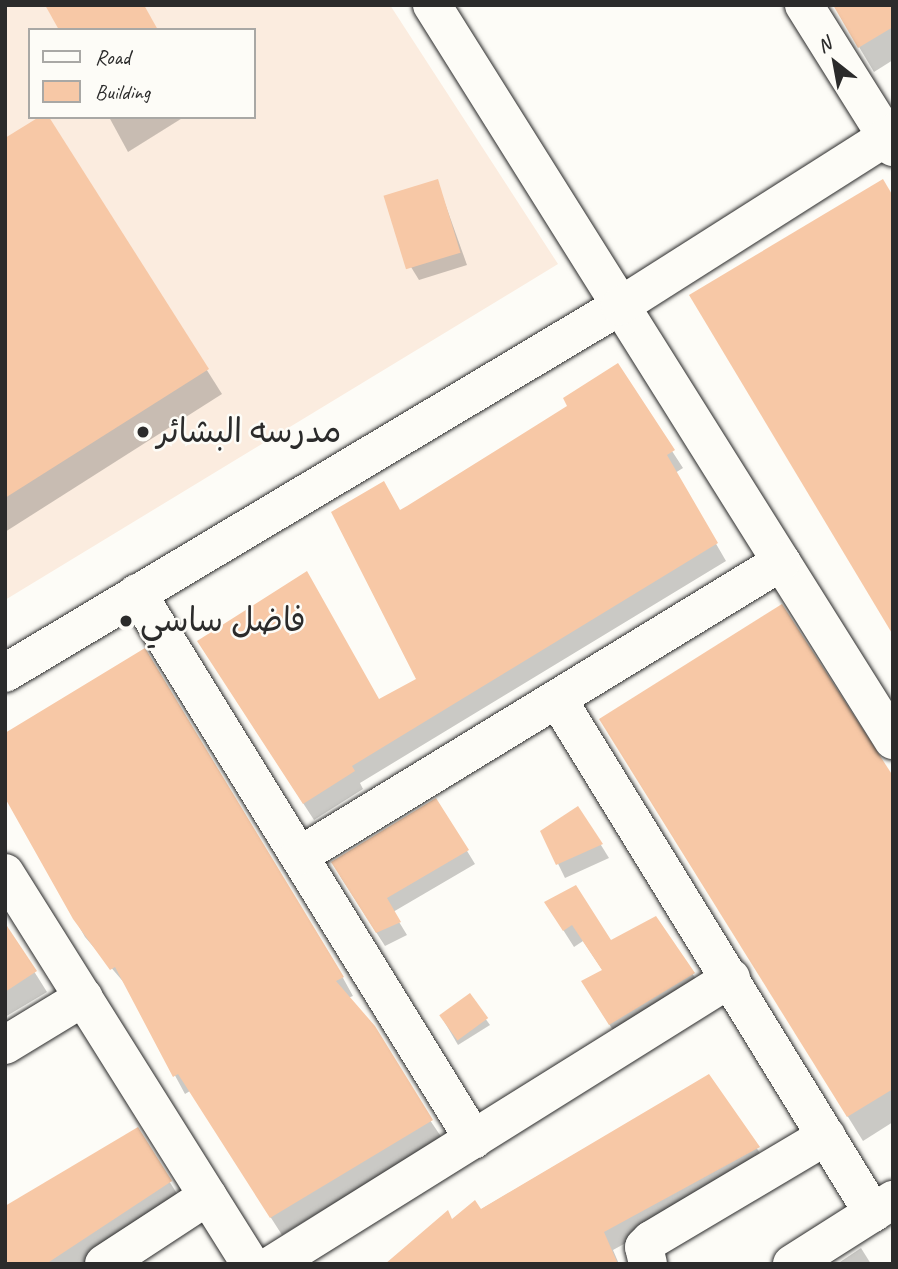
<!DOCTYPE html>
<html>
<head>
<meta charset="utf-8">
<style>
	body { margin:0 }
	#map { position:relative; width:898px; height:1269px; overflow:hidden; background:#fdfcf7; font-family:Caveat,"Playpen Sans Arabic",sans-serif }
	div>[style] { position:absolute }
	.built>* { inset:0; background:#fbecdf }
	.shadow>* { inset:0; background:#0003 }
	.building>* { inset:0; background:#f7c8a6; transform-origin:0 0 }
	.roads { filter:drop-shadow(0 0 2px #2b2b2b) drop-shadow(0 0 2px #2b2b2b) }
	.minor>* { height:38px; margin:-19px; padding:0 19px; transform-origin:19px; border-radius:19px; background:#fdfcf7 }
	.dots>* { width:19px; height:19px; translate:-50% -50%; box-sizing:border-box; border:4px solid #fdfcf7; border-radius:50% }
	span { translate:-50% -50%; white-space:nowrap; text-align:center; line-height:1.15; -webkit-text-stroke:5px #fdfcf7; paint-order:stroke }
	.poi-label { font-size:33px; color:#2b2b2b }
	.left { translate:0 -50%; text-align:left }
	.frame { position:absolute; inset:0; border:7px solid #2b2b2b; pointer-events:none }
	.legend { position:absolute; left:28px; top:28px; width:228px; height:91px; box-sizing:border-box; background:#fdfcf7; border:2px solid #a9a8a5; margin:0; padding:9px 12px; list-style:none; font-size:21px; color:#2b2b2b }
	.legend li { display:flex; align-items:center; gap:14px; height:35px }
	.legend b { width:35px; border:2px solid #a9a8a5 }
	.north { position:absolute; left:800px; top:28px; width:70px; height:70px; -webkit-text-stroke:5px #fdfcf7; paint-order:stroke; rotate:329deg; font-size:19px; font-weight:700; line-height:28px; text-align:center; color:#2b2b2b }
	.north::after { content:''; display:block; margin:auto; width:24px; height:32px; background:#2b2b2b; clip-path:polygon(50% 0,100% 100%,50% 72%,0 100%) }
</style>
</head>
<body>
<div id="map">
	<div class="built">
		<div style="clip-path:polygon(evenodd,5px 5px,390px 5px,558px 264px,5px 600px,5px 5px,30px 30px,254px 30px,254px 117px,30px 117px,30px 30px)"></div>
	</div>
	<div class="shadow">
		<div style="clip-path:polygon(834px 5px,893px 5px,893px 60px,874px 72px)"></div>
		<div style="clip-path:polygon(47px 117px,222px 394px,5px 532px,5px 140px)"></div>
		<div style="clip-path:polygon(109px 117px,184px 117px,128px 152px)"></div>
		<div style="clip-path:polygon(437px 181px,467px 265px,419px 280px,411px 267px)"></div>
		<div style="clip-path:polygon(617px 366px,683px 468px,675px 473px,726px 561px,360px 783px,363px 789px,314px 820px,209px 658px,378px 701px,418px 680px,400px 512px,569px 407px)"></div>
		<div style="clip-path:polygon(145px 650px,343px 978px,353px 996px,348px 998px,442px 1138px,282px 1235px,190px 1091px,185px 1094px,126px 985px,85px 937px,5px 796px)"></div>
		<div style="clip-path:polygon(616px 744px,893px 783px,893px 1122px,863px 1141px)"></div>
		<div style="clip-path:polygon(436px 800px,475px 864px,393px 912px,407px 935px,385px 946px,340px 876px)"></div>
		<div style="clip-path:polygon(578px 808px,609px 858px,565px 878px,542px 831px)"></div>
		<div style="clip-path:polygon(546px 903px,610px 942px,655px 918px,704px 991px,620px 1041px,593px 999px,603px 971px,583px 941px,574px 947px)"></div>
		<div style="clip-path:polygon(5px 925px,47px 992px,5px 1017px)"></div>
		<div style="clip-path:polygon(469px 996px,490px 1025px,458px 1045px,441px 1016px)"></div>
		<div style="clip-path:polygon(708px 1076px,768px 1165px,613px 1250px,619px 1264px,388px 1264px)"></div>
		<div style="clip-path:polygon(137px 1129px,184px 1205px,95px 1264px,5px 1264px)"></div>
		<div style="clip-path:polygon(861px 1248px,871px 1264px,837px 1264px)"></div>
	</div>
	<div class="building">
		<div style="clip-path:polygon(45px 5px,144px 5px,158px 30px,59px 30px)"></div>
		<div style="clip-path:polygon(833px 5px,893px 5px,893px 27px,858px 48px)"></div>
		<div style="clip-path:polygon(39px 117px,49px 117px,209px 369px,5px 498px,5px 138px)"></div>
		<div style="left:438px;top:179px;width:77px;height:57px;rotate:73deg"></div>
		<div style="clip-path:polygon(883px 179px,893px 196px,893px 635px,689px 295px)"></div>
		<div style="clip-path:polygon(618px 363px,675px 450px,667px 455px,718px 543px,352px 766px,355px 771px,303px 804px,197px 641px,307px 571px,379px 699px,416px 679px,331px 512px,384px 481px,400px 510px,407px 506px,567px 406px,563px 398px)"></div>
		<div style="clip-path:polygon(782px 604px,893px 776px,893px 1089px,847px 1117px,599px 719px)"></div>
		<div style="clip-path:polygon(145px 648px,344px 977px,336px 981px,375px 1026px,433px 1120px,270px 1218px,178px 1074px,173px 1077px,115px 967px,110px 970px,73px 919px,5px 798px,5px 733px)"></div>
		<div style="clip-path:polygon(436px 798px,469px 850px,387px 898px,401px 922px,376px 933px,331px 862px)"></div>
		<div style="clip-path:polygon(578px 806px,603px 844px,556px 865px,540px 831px)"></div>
		<div style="clip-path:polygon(576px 885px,611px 940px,656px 916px,695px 973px,609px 1025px,581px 981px,602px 970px,572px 925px,563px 931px,544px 902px)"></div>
		<div style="clip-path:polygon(5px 923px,37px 971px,5px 992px)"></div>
		<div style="left:470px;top:993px;width:31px;height:38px;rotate:54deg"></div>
		<div style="clip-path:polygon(709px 1074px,760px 1147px,604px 1232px,618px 1264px,385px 1264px,448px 1210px,452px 1219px,475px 1200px,481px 1209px)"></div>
		<div style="clip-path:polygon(138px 1127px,172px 1181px,46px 1264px,5px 1264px,5px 1206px)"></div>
	</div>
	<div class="roads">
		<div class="minor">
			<div style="left:432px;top:5px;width:868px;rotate:57.9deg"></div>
			<div style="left:804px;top:5px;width:168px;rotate:57.9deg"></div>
			<div style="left:137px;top:593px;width:642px;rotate:58.36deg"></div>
			<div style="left:5px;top:673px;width:716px;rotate:-30.83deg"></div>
			<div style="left:620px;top:306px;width:323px;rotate:-32.4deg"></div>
			<div style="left:558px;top:700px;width:602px;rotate:58.45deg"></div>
			<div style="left:299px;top:856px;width:565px;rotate:-31.38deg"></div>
			<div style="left:5px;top:873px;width:461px;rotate:57.9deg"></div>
			<div style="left:5px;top:1045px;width:92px;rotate:-31.3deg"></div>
			<div style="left:104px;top:1264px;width:124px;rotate:-33.2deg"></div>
			<div style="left:273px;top:1264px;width:540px;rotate:-31.98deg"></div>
			<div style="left:648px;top:1264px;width:17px;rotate:-103deg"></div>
			<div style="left:644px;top:1247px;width:10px;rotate:-45deg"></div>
			<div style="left:651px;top:1240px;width:204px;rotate:-30.7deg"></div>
			<div style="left:792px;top:1264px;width:120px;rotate:-32.4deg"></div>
		</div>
	</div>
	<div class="dots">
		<div style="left:143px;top:432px;background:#2b2b2b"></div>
		<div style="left:126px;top:621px;background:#2b2b2b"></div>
	</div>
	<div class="poi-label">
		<span class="left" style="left:157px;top:432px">مدرسه البشائر</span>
		<span class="left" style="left:140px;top:621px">فاضل ساسي</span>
	</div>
	<div class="frame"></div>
	<ul class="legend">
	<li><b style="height:9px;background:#fdfcf7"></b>Road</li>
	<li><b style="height:19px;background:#f7c8a6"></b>Building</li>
	</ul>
	<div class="north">N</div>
</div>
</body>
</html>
